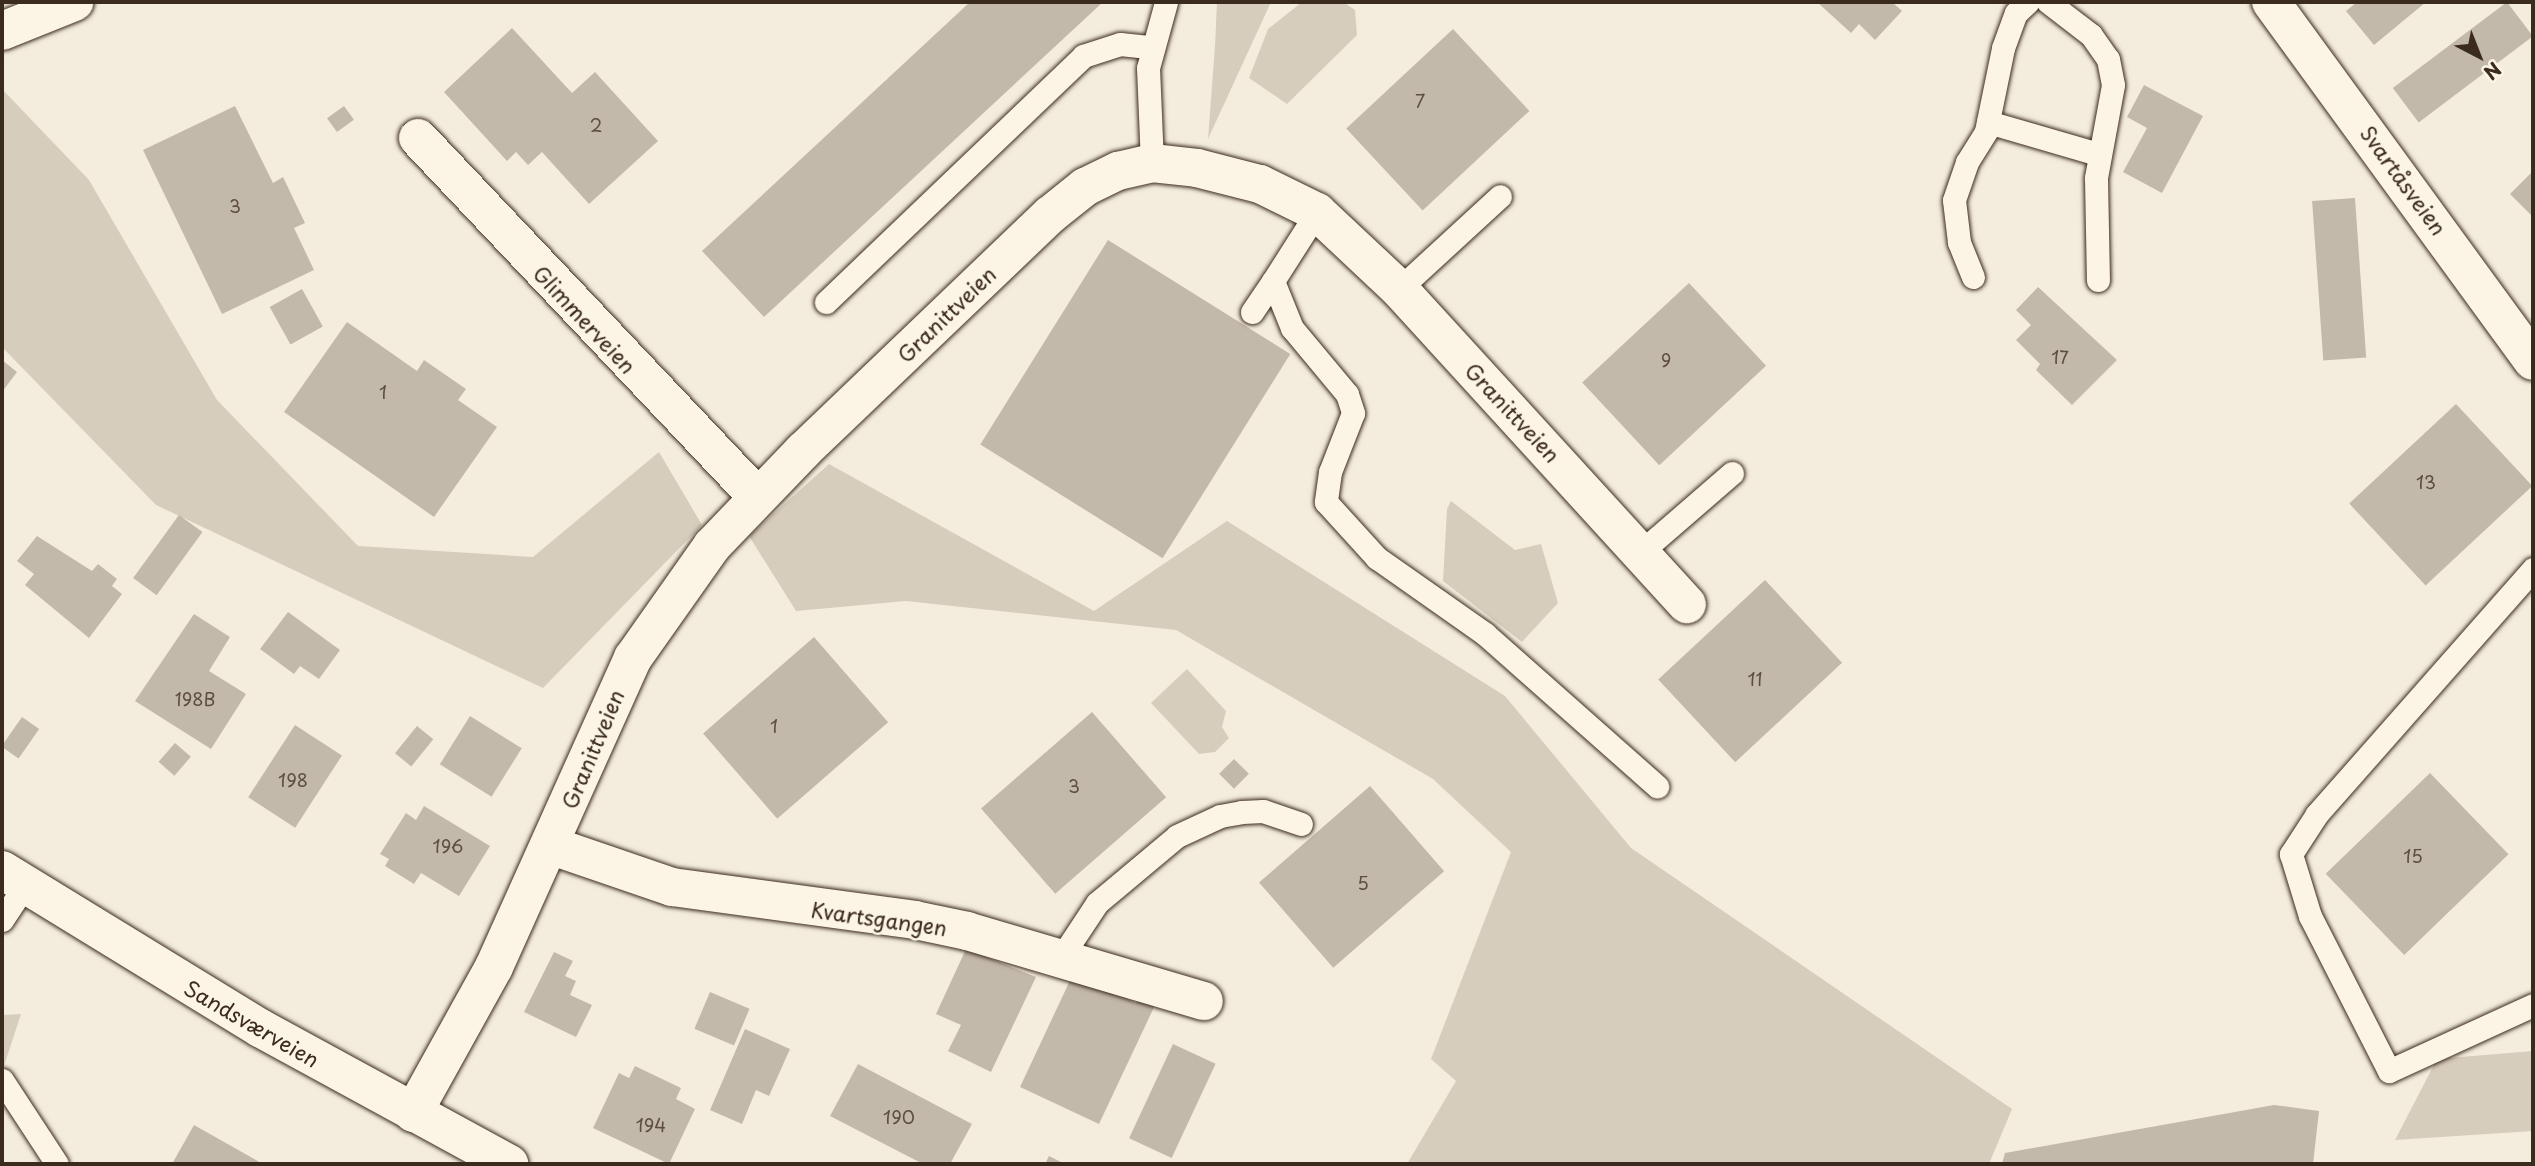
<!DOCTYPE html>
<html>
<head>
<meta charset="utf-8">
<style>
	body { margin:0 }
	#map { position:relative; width:2535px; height:1166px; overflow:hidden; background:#f4eddd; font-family:"Playpen Sans",sans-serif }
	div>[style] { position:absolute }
	.green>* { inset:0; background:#d6cdbd }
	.building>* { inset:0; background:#c3b9aa; transform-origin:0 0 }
	.roads { filter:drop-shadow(0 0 2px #3b2a1e) drop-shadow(0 0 2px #3b2a1e) }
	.service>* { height:23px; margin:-11.5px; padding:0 11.5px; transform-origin:11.5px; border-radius:11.5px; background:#fcf5e5 }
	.minor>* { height:38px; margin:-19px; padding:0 19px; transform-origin:19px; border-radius:19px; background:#fcf5e5 }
	.secondary>* { height:38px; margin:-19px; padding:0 19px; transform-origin:19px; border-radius:19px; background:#fcf5e5 }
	span { translate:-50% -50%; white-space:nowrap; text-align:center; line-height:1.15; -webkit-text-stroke:5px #fcf5e5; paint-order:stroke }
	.number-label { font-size:18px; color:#5d4e41 }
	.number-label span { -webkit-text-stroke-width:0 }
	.street-label { font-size:21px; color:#3b2a1e }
	.frame { position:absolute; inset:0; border:4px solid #3b2a1e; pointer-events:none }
	.north { position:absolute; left:2444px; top:21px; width:70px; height:70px; -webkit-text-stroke:5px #fcf5e5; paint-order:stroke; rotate:138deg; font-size:19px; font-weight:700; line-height:28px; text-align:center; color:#3b2a1e }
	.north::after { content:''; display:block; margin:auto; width:24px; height:32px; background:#3b2a1e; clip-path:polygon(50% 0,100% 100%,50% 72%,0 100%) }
</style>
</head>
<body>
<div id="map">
	<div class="green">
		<div style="clip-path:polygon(1217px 2px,1271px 2px,1208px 139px,1215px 46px)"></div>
		<div style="clip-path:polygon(1302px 2px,1343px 2px,1355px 10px,1357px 35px,1287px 104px,1249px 78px,1268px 29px)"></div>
		<div style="clip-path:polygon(2px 89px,89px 180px,217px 400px,358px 546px,533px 557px,659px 452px,702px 525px,543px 688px,156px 505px,2px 347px)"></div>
		<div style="clip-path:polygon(829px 464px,1094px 611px,1227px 521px,1505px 696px,1631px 848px,2012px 1109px,1989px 1164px,1407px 1164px,1456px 1081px,1431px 1059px,1511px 852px,1433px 779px,1176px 630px,906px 601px,796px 611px,749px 536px)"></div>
		<div style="clip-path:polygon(1451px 501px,1515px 550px,1541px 544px,1558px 603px,1522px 642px,1443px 581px,1447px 509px)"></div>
		<div style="clip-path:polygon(1187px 669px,1226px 711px,1222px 727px,1229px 738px,1215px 752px,1199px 754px,1151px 703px)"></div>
		<div style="clip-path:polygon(21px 1014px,2px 1072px,2px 1015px)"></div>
		<div style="clip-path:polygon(2533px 1051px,2533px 1131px,2395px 1140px,2437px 1059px)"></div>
	</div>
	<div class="building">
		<div style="clip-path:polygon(970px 2px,1103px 2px,764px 317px,702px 251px)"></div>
		<div style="clip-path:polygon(1817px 2px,1892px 2px,1902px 11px,1875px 40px,1859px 24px,1851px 33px)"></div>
		<div style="clip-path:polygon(2357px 2px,2426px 2px,2374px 45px,2346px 11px)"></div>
		<div style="left:2507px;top:2px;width:43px;height:143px;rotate:53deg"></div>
		<div style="clip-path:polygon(512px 28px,572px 93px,595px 72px,658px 141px,589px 204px,542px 152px,528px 165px,516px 152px,507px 161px,444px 92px)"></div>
		<div style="left:1453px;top:29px;width:112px;height:146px;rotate:47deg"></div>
		<div style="clip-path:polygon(2144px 85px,2203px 116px,2162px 193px,2123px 172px,2147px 128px,2127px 117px)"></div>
		<div style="clip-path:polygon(235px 106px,273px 183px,283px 177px,305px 223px,294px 228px,314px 270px,222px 314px,143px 150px)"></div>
		<div style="left:344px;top:106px;width:17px;height:21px;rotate:54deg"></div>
		<div style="clip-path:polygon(2533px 171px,2533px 217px,2510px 194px)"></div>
		<div style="left:2355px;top:198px;width:160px;height:43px;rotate:86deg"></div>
		<div style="left:1108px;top:240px;width:215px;height:241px;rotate:32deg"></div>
		<div style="left:1689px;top:283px;width:113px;height:146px;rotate:47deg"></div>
		<div style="clip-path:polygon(2038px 287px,2117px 360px,2072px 405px,2036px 370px,2040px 364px,2016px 340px,2031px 325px,2016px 310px)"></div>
		<div style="left:302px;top:289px;width:43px;height:37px;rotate:61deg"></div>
		<div style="clip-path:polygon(347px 322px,417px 371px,424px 360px,466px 389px,458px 400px,497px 427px,434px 517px,284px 412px)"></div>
		<div style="clip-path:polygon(2px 360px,17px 372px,2px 392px)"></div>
		<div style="left:2456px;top:404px;width:112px;height:146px;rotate:47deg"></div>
		<div style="left:179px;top:515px;width:29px;height:78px;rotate:36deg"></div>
		<div style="clip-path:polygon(37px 536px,92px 571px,98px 564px,117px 579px,112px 586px,122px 594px,89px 638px,25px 585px,34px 574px,17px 561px)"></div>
		<div style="left:1765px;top:580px;width:113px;height:146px;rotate:47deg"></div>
		<div style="clip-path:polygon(288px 612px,340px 650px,319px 679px,300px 666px,294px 674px,260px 649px)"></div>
		<div style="clip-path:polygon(194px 614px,230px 637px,209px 671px,246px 694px,211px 749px,135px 701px)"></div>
		<div style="left:814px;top:637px;width:113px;height:147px;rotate:49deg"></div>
		<div style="left:1092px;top:712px;width:113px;height:147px;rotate:49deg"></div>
		<div style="left:470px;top:716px;width:61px;height:57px;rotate:32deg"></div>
		<div style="left:22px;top:717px;width:21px;height:36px;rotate:35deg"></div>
		<div style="left:295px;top:725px;width:56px;height:86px;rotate:33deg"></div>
		<div style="left:417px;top:726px;width:21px;height:35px;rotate:39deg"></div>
		<div style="left:175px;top:743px;width:21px;height:25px;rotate:41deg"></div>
		<div style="left:1234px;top:759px;width:21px;height:21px;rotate:45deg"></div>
		<div style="left:2430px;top:773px;width:113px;height:145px;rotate:46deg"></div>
		<div style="left:1370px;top:786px;width:113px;height:147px;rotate:49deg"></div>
		<div style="clip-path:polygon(424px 806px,490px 846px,459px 896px,421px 873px,414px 884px,385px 866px,389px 859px,380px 854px,406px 813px,416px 820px)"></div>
		<div style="clip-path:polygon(966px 949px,1036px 977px,991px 1072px,948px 1051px,961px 1025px,936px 1014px)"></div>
		<div style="clip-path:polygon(554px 952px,573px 961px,565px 976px,576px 981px,570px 995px,592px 1005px,576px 1037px,524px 1012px)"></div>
		<div style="clip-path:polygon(1073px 974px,1136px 1003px,1140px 996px,1156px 1003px,1099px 1124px,1020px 1087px)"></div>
		<div style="left:710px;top:992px;width:43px;height:40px;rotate:23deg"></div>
		<div style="clip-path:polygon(745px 1029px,790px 1049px,769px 1096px,756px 1090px,742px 1124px,710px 1110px)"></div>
		<div style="left:1173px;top:1044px;width:47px;height:104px;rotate:25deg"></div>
		<div style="clip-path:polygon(858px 1064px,972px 1124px,950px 1164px,923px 1164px,830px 1116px)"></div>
		<div style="clip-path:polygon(635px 1066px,681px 1088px,676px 1099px,695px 1109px,669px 1164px,593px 1128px,619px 1073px,629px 1078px)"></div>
		<div style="clip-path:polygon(2274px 1105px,2319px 1111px,2313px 1164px,2002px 1164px,2005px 1153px)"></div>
		<div style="clip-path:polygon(194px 1125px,263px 1164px,172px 1164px)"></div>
		<div style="clip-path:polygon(1049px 1156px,1065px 1164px,1045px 1164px)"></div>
	</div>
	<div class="roads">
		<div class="service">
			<div style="left:2048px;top:2px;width:54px;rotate:37.5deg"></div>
			<div style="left:2091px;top:35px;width:29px;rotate:55deg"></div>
			<div style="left:2108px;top:59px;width:26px;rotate:79deg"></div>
			<div style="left:2113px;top:85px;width:95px;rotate:100.4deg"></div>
			<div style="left:2096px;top:178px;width:102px;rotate:88.9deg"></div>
			<div style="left:1988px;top:122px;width:115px;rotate:16.2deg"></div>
			<div style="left:1152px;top:163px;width:95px;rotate:-92.4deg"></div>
			<div style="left:1148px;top:68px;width:68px;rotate:-74.7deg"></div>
			<div style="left:1317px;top:212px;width:82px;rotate:122.5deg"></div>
			<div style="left:1273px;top:281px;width:51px;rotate:68deg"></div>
			<div style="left:1292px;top:328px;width:86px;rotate:50.2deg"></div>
			<div style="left:1347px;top:394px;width:20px;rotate:72deg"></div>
			<div style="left:1353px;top:413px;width:63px;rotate:111.3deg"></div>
			<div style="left:1330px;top:472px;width:30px;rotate:98deg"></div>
			<div style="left:1326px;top:502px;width:76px;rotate:47.7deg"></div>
			<div style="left:1377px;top:558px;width:132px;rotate:35.1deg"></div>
			<div style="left:1485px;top:634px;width:230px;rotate:41.5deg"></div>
			<div style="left:1973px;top:277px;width:38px;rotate:-112deg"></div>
			<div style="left:1959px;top:242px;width:42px;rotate:-96.8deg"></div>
			<div style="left:1954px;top:200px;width:40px;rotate:-71.1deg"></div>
			<div style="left:1967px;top:162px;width:36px;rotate:-58deg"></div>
			<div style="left:1986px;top:131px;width:85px;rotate:-78.4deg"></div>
			<div style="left:2003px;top:48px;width:37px;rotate:-70deg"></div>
			<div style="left:2016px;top:13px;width:16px;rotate:-43deg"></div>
			<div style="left:1399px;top:289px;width:137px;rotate:-42.6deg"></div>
			<div style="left:826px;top:302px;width:356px;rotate:-43.7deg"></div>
			<div style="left:1083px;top:56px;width:39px;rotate:-18deg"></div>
			<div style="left:1120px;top:44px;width:31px;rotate:6deg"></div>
			<div style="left:1252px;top:312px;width:37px;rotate:-56deg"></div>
			<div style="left:1642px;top:551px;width:119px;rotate:-40.9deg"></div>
			<div style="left:2533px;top:569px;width:327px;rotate:131.4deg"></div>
			<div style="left:2317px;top:814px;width:48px;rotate:123deg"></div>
			<div style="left:2291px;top:854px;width:65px;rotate:73deg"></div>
			<div style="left:2310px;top:916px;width:174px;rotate:63deg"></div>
			<div style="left:2389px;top:1071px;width:158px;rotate:-24.6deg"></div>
			<div style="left:2px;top:920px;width:42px;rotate:-56.7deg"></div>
			<div style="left:1060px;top:959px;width:67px;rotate:-56.5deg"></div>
			<div style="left:1097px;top:903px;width:104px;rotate:-39.9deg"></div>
			<div style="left:1177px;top:836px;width:47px;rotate:-24.9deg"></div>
			<div style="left:1220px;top:816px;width:22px;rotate:-10deg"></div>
			<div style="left:1242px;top:812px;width:21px;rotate:-3deg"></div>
			<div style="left:1263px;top:811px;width:40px;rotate:18.9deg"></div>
			<div style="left:2px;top:1080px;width:100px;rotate:56.8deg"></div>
		</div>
		<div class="minor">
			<div style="left:2271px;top:2px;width:444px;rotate:53.9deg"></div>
			<div style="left:2px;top:31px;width:78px;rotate:-21.9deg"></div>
			<div style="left:418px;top:138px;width:492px;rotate:46.6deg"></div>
			<div style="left:552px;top:846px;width:127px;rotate:18.9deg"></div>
			<div style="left:672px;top:887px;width:245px;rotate:7.7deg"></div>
			<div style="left:915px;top:920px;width:53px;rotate:11.9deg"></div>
			<div style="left:967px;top:931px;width:247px;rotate:16.5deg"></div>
			<div style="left:413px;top:1113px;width:167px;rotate:-61deg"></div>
			<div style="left:494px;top:967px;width:339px;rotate:-65.8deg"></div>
			<div style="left:633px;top:658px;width:137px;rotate:-54.8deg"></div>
			<div style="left:712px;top:546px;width:132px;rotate:-46.2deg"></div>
			<div style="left:803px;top:451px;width:342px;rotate:-43.7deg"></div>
			<div style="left:1050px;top:215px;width:45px;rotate:-38.7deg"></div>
			<div style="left:1085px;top:187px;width:37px;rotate:-26deg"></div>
			<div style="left:1118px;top:171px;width:35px;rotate:-13deg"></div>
			<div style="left:1152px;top:163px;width:45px;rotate:6.3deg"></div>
			<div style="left:1197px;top:168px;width:65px;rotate:14.3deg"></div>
			<div style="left:1260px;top:184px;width:64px;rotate:26.2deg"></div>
			<div style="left:1317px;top:212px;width:112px;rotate:43.2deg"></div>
			<div style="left:1399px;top:289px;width:427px;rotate:47.6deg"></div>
		</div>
		<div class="secondary">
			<div style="left:2px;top:870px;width:303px;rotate:31.5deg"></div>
			<div style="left:260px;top:1028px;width:284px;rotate:28.6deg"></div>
		</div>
	</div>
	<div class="number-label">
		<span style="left:1420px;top:101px">7</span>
		<span style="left:596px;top:125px">2</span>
		<span style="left:235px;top:206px">3</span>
		<span style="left:2060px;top:357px">17</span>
		<span style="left:1666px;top:360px">9</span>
		<span style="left:383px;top:392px">1</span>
		<span style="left:2426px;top:482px">13</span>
		<span style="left:1755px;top:679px">11</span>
		<span style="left:195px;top:699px">198B</span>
		<span style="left:774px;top:726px">1</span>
		<span style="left:293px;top:780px">198</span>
		<span style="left:1074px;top:786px">3</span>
		<span style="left:448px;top:846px">196</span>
		<span style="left:2413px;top:856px">15</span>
		<span style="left:1363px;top:883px">5</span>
		<span style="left:899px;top:1117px">190</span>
		<span style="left:651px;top:1125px">194</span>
	</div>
	<div class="street-label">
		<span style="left:2404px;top:180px;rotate:54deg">Svartåsveien</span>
		<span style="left:946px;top:314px;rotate:-44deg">Granittveien</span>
		<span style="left:585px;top:319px;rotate:47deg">Glimmerveien</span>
		<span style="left:1513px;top:412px;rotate:47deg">Granittveien</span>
		<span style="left:592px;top:749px;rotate:-67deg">Granittveien</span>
		<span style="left:879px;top:918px;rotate:8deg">Kvartsgangen</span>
		<span style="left:252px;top:1023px;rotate:30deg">Sandsværveien</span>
	</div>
	<div class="frame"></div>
	<div class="north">N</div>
</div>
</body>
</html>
